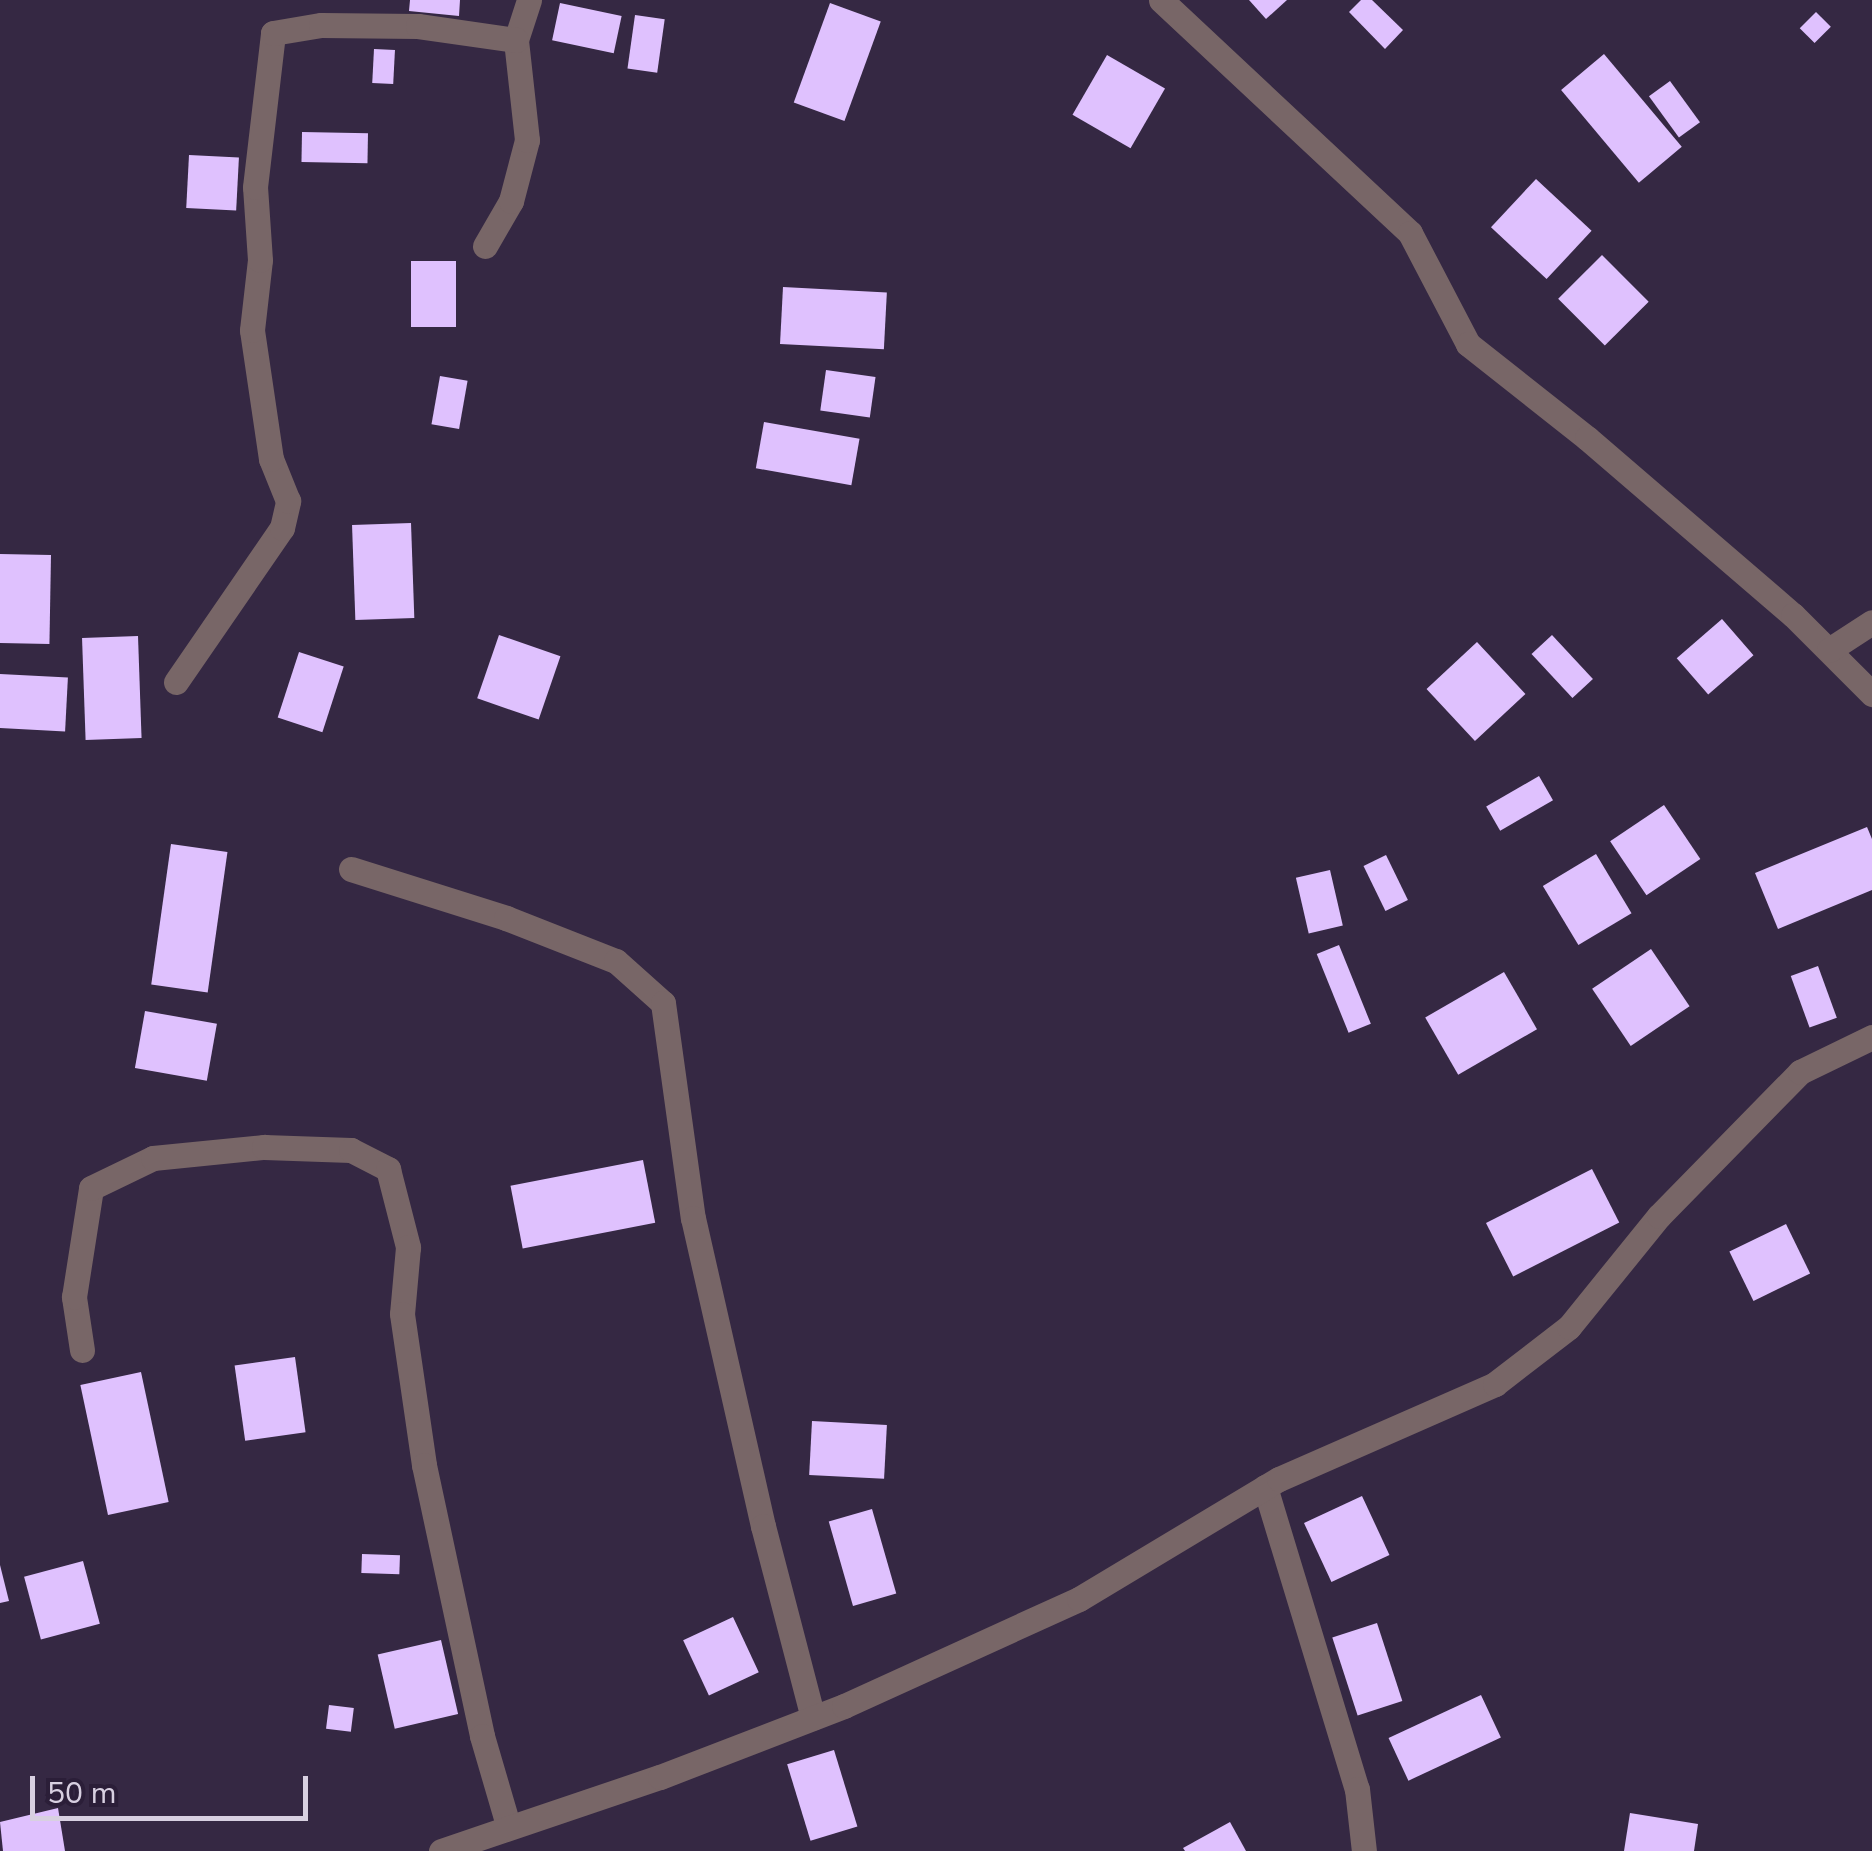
<!DOCTYPE html>
<html>
<head>
<meta charset="utf-8">
<style>
	body { margin:0 }
	#map { position:relative; width:1872px; height:1851px; overflow:hidden; background:#352843; font-family:"Nunito Sans",sans-serif }
	div>[style] { position:absolute }
	.building>* { inset:0; background:#dfc1fe; transform-origin:0 0 }
	.minor>* { height:25px; margin:-12.5px; padding:0 12.5px; transform-origin:12.5px; border-radius:12.5px; background:#786667 }
	span { translate:-50% -50%; white-space:nowrap; text-align:center; line-height:1.15; -webkit-text-stroke:10px #2b1e38; paint-order:stroke }
	.scale { position:absolute; left:30px; top:1776px; width:278px; height:45px; box-sizing:border-box; border:5px solid #d8d0e1; border-top:0; padding-left:12px; font-size:30px; line-height:35px; white-space:nowrap; color:#d8d0e1; -webkit-text-stroke:8px #2b1e38; paint-order:stroke }
</style>
</head>
<body>
<div id="map">
	<div class="building">
		<div style="clip-path:polygon(410px 0,460px 0,459px 16px,409px 11px)"></div>
		<div style="clip-path:polygon(1249px 0,1287px 0,1266px 19px)"></div>
		<div style="clip-path:polygon(1361px 0,1372px 0,1403px 30px,1385px 49px,1349px 12px)"></div>
		<div style="left:560px;top:3px;width:63px;height:38px;rotate:12deg"></div>
		<div style="left:830px;top:3px;width:54px;height:106px;rotate:20deg"></div>
		<div style="left:1816px;top:12px;width:21px;height:23px;rotate:45deg"></div>
		<div style="left:635px;top:15px;width:30px;height:54px;rotate:8deg"></div>
		<div style="left:374px;top:49px;width:21px;height:34px;rotate:3deg"></div>
		<div style="left:1604px;top:54px;width:121px;height:56px;rotate:50deg"></div>
		<div style="left:1107px;top:55px;width:67px;height:69px;rotate:30deg"></div>
		<div style="left:1670px;top:81px;width:51px;height:26px;rotate:54deg"></div>
		<div style="left:302px;top:132px;width:66px;height:30px;rotate:1deg"></div>
		<div style="left:189px;top:155px;width:50px;height:53px;rotate:3deg"></div>
		<div style="left:1536px;top:179px;width:76px;height:66px;rotate:43deg"></div>
		<div style="left:1602px;top:255px;width:66px;height:62px;rotate:45deg"></div>
		<div style="left:411px;top:261px;width:45px;height:66px"></div>
		<div style="left:783px;top:287px;width:104px;height:57px;rotate:3deg"></div>
		<div style="left:826px;top:370px;width:50px;height:41px;rotate:8deg"></div>
		<div style="left:440px;top:376px;width:28px;height:49px;rotate:10deg"></div>
		<div style="left:764px;top:422px;width:97px;height:47px;rotate:10deg"></div>
		<div style="left:411px;top:523px;width:95px;height:59px;rotate:88deg"></div>
		<div style="left:0;top:554px;width:51px;height:89px;rotate:1deg"></div>
		<div style="left:1722px;top:619px;width:48px;height:60px;rotate:49deg"></div>
		<div style="left:499px;top:635px;width:65px;height:67px;rotate:19deg"></div>
		<div style="left:1552px;top:635px;width:60px;height:28px;rotate:47deg"></div>
		<div style="left:138px;top:636px;width:102px;height:56px;rotate:88deg"></div>
		<div style="left:1477px;top:642px;width:71px;height:69px;rotate:47deg"></div>
		<div style="left:299px;top:652px;width:47px;height:69px;rotate:18deg"></div>
		<div style="left:0;top:674px;width:68px;height:54px;rotate:3deg"></div>
		<div style="left:1539px;top:776px;width:28px;height:61px;rotate:60deg"></div>
		<div style="left:1664px;top:805px;width:65px;height:65px;rotate:56deg"></div>
		<div style="clip-path:polygon(1867px 827px,1872px 839px,1872px 890px,1778px 929px,1755px 873px)"></div>
		<div style="left:171px;top:844px;width:57px;height:142px;rotate:8deg"></div>
		<div style="left:1596px;top:854px;width:69px;height:62px;rotate:59deg"></div>
		<div style="left:1386px;top:855px;width:50px;height:25px;rotate:64deg"></div>
		<div style="left:1330px;top:870px;width:57px;height:35px;rotate:77deg"></div>
		<div style="left:1339px;top:945px;width:85px;height:24px;rotate:68deg"></div>
		<div style="left:1651px;top:949px;width:69px;height:71px;rotate:56deg"></div>
		<div style="left:1818px;top:966px;width:55px;height:29px;rotate:70deg"></div>
		<div style="left:1504px;top:972px;width:66px;height:91px;rotate:60deg"></div>
		<div style="left:145px;top:1011px;width:73px;height:58px;rotate:10deg"></div>
		<div style="left:643px;top:1160px;width:64px;height:135px;rotate:79deg"></div>
		<div style="left:1592px;top:1169px;width:60px;height:119px;rotate:63deg"></div>
		<div style="left:1786px;top:1224px;width:55px;height:63px;rotate:64deg"></div>
		<div style="left:295px;top:1357px;width:76px;height:61px;rotate:82deg"></div>
		<div style="left:141px;top:1372px;width:133px;height:62px;rotate:78deg"></div>
		<div style="left:812px;top:1421px;width:75px;height:54px;rotate:3deg"></div>
		<div style="left:1362px;top:1496px;width:65px;height:64px;rotate:65deg"></div>
		<div style="left:872px;top:1509px;width:88px;height:45px;rotate:74deg"></div>
		<div style="left:362px;top:1554px;width:38px;height:19px;rotate:2deg"></div>
		<div style="left:83px;top:1561px;width:65px;height:61px;rotate:75deg"></div>
		<div style="clip-path:polygon(0 1565px,9px 1601px,0 1603px)"></div>
		<div style="left:733px;top:1617px;width:61px;height:55px;rotate:65deg"></div>
		<div style="left:1377px;top:1623px;width:82px;height:47px;rotate:72deg"></div>
		<div style="left:441px;top:1640px;width:76px;height:65px;rotate:77deg"></div>
		<div style="left:1481px;top:1695px;width:47px;height:102px;rotate:65deg"></div>
		<div style="left:329px;top:1705px;width:25px;height:24px;rotate:7deg"></div>
		<div style="left:834px;top:1750px;width:80px;height:49px;rotate:73deg"></div>
		<div style="clip-path:polygon(58px 1808px,65px 1851px,3px 1851px,0 1822px)"></div>
		<div style="clip-path:polygon(1630px 1813px,1698px 1824px,1694px 1851px,1624px 1851px)"></div>
		<div style="clip-path:polygon(1230px 1822px,1246px 1851px,1185px 1851px,1183px 1848px)"></div>
	</div>
	<div class="minor">
		<div style="left:1161px;top:0;width:341px;rotate:43.1deg"></div>
		<div style="left:1410px;top:233px;width:125px;rotate:62.4deg"></div>
		<div style="left:1468px;top:344px;width:152px;rotate:38.3deg"></div>
		<div style="left:1587px;top:438px;width:272px;rotate:40.7deg"></div>
		<div style="left:1793px;top:615px;width:112px;rotate:45deg"></div>
		<div style="left:485px;top:246px;width:52px;rotate:-60deg"></div>
		<div style="left:511px;top:201px;width:63px;rotate:-75.3deg"></div>
		<div style="left:527px;top:140px;width:101px;rotate:-96.3deg"></div>
		<div style="left:516px;top:40px;width:42px;rotate:-72deg"></div>
		<div style="left:1829px;top:650px;width:51px;rotate:-33.1deg"></div>
		<div style="left:176px;top:682px;width:187px;rotate:-55.5deg"></div>
		<div style="left:282px;top:528px;width:28px;rotate:-77deg"></div>
		<div style="left:288px;top:501px;width:45px;rotate:-112deg"></div>
		<div style="left:271px;top:459px;width:130px;rotate:-98.4deg"></div>
		<div style="left:252px;top:330px;width:70px;rotate:-83.5deg"></div>
		<div style="left:260px;top:260px;width:73px;rotate:-93.9deg"></div>
		<div style="left:255px;top:187px;width:155px;rotate:-83.3deg"></div>
		<div style="left:273px;top:33px;width:49px;rotate:-9.5deg"></div>
		<div style="left:321px;top:25px;width:97px;rotate:0.6deg"></div>
		<div style="left:418px;top:26px;width:99px;rotate:8.1deg"></div>
		<div style="left:351px;top:869px;width:163px;rotate:17.5deg"></div>
		<div style="left:506px;top:918px;width:118px;rotate:21.4deg"></div>
		<div style="left:616px;top:961px;width:63px;rotate:41.8deg"></div>
		<div style="left:663px;top:1003px;width:217px;rotate:82.1deg"></div>
		<div style="left:693px;top:1218px;width:316px;rotate:77.2deg"></div>
		<div style="left:763px;top:1526px;width:198px;rotate:75.4deg"></div>
		<div style="left:82px;top:1350px;width:54px;rotate:-98.6deg"></div>
		<div style="left:74px;top:1297px;width:110px;rotate:-81.1deg"></div>
		<div style="left:91px;top:1188px;width:69px;rotate:-25.8deg"></div>
		<div style="left:153px;top:1158px;width:112px;rotate:-5.7deg"></div>
		<div style="left:264px;top:1147px;width:87px;rotate:2deg"></div>
		<div style="left:351px;top:1150px;width:42px;rotate:27.2deg"></div>
		<div style="left:388px;top:1169px;width:81px;rotate:75.6deg"></div>
		<div style="left:408px;top:1247px;width:67px;rotate:95.1deg"></div>
		<div style="left:402px;top:1314px;width:153px;rotate:81.7deg"></div>
		<div style="left:424px;top:1465px;width:277px;rotate:77.9deg"></div>
		<div style="left:482px;top:1736px;width:93px;rotate:73.7deg"></div>
		<div style="left:1265px;top:1487px;width:316px;rotate:73.1deg"></div>
		<div style="left:1357px;top:1789px;width:62px;rotate:83.6deg"></div>
		<div style="left:441px;top:1851px;width:231px;rotate:-18.7deg"></div>
		<div style="left:660px;top:1777px;width:197px;rotate:-21.1deg"></div>
		<div style="left:844px;top:1706px;width:258px;rotate:-24.5deg"></div>
		<div style="left:1079px;top:1599px;width:233px;rotate:-31deg"></div>
		<div style="left:1279px;top:1479px;width:236px;rotate:-23.7deg"></div>
		<div style="left:1495px;top:1384px;width:93px;rotate:-37.6deg"></div>
		<div style="left:1569px;top:1327px;width:143px;rotate:-51deg"></div>
		<div style="left:1659px;top:1216px;width:202px;rotate:-45.6deg"></div>
		<div style="left:1800px;top:1072px;width:80px;rotate:-25.9deg"></div>
	</div>
	<div class="scale">50 m</div>
</div>
</body>
</html>
